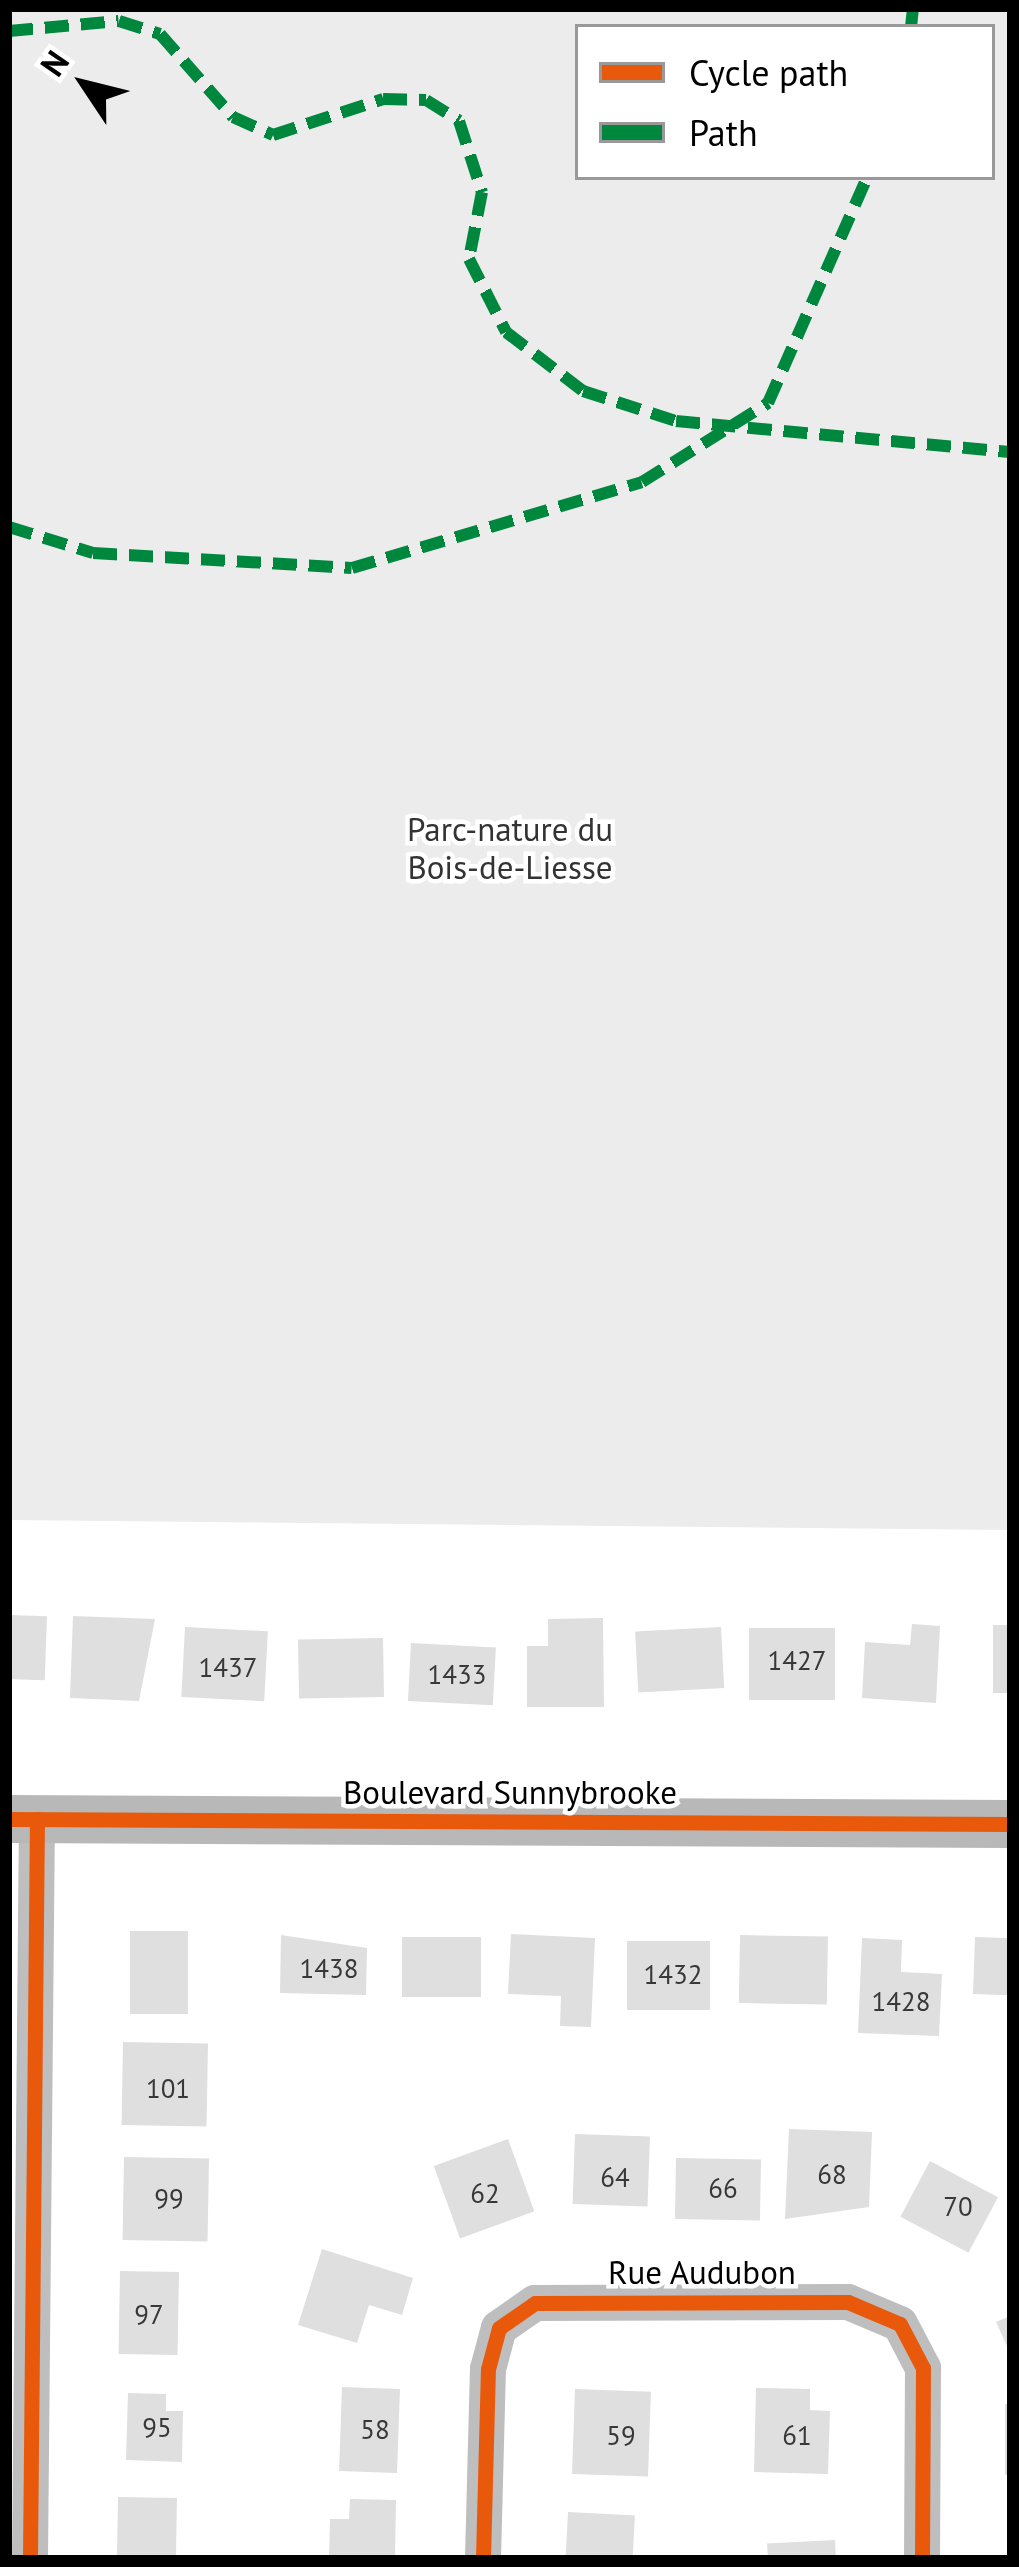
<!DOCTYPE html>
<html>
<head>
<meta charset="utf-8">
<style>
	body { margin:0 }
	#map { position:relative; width:1019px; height:2567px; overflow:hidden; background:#fff; font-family:"PT Sans",sans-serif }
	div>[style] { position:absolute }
	.green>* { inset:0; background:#ececec }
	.building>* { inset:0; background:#dfdfdf; transform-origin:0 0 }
	.street>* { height:36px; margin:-18px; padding:0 18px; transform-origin:18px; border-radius:18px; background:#bebebe }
	.secondary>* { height:48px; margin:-24px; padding:0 24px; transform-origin:24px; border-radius:24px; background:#b8b8b8 }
	.quiet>* { height:12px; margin-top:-6px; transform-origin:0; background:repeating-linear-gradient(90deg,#00873e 0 24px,transparent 0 36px) }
	.cycleway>* { height:15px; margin:-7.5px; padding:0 7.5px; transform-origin:7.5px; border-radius:7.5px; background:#e8590c }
	span { translate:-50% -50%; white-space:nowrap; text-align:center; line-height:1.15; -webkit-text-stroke:9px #fff; paint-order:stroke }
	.number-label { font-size:27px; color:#383838 }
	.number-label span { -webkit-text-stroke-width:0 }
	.park-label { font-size:33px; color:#333 }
	.street-label { font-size:33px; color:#000 }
	.frame { position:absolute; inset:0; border:12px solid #000; pointer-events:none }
	.legend { position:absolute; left:575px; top:24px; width:420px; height:156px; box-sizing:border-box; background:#fff; border:3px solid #999; margin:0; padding:15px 21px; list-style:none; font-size:36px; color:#000 }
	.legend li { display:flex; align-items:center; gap:24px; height:60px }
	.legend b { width:60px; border:3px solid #999 }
	.north { position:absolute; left:24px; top:24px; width:120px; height:120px; -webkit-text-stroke:9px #fff; paint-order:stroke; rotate:305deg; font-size:33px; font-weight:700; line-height:48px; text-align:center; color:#000 }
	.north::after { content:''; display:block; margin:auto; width:42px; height:54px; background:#000; clip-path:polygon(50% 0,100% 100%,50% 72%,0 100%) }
</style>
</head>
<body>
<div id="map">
	<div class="green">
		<div style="clip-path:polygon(evenodd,9px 9px,1010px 9px,1010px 1530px,9px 1520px,9px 9px,578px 27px,992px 27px,992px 177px,578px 177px,578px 27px)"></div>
	</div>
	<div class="building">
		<div style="left:9px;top:1615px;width:38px;height:64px;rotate:2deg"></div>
		<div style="clip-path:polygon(73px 1616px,155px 1619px,139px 1701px,70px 1698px)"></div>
		<div style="clip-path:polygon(603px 1618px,604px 1707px,527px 1707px,527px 1646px,548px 1646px,548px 1619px)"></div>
		<div style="clip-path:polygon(912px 1624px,940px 1626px,936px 1703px,862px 1698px,865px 1642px,910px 1645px)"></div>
		<div style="left:993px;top:1625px;width:17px;height:68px"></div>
		<div style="left:185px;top:1627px;width:83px;height:70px;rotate:3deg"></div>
		<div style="left:721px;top:1627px;width:61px;height:86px;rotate:87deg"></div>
		<div style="left:749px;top:1628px;width:86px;height:72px"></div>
		<div style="left:383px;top:1638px;width:59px;height:85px;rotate:89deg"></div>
		<div style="left:411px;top:1643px;width:85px;height:58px;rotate:3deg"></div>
		<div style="left:130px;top:1931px;width:58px;height:83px"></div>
		<div style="clip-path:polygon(511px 1934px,595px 1938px,591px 2027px,560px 2026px,561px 1996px,508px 1994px)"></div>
		<div style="clip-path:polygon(281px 1935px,367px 1948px,366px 1995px,280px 1993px)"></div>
		<div style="left:740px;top:1935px;width:88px;height:68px;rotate:1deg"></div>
		<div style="left:402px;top:1937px;width:79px;height:60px"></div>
		<div style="left:975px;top:1937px;width:35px;height:57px;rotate:2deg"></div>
		<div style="clip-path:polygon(862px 1938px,902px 1940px,901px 1972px,942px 1974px,939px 2036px,858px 2033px)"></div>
		<div style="left:627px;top:1941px;width:83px;height:69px"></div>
		<div style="left:123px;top:2042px;width:85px;height:83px;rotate:1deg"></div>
		<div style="clip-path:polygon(789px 2129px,872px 2132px,869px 2207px,785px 2219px)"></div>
		<div style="left:575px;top:2134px;width:75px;height:70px;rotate:2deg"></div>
		<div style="left:508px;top:2139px;width:77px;height:79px;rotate:70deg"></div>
		<div style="left:124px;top:2157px;width:85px;height:83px;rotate:1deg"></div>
		<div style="left:676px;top:2158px;width:85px;height:61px;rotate:1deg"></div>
		<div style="left:930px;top:2161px;width:77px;height:63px;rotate:28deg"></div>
		<div style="clip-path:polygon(322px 2249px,413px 2278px,402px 2315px,369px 2305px,357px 2343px,298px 2325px)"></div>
		<div style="left:120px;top:2271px;width:59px;height:83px;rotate:1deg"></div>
		<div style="clip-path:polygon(1010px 2316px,1010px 2353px,996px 2322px)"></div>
		<div style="left:342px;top:2387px;width:58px;height:84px;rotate:2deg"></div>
		<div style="clip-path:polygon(756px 2388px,810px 2389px,810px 2410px,830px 2411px,828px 2474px,754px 2472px)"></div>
		<div style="left:575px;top:2389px;width:76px;height:85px;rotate:2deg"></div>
		<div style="clip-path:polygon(128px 2393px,166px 2394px,166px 2411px,183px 2411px,182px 2462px,126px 2460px)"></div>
		<div style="left:1005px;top:2404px;width:5px;height:71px"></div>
		<div style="left:118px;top:2497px;width:59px;height:61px;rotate:1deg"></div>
		<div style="clip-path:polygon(350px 2499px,396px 2500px,395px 2558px,329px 2558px,330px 2519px,349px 2519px)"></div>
		<div style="left:568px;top:2512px;width:67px;height:46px;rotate:3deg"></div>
		<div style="left:835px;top:2540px;width:18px;height:68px;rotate:87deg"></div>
	</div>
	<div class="street">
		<div style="left:30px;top:2558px;width:739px;rotate:-89.46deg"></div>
		<div style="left:483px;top:2558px;width:189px;rotate:-88.5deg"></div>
		<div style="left:488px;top:2369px;width:42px;rotate:-75deg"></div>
		<div style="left:499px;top:2328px;width:44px;rotate:-34.8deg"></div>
		<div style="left:535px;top:2303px;width:313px;rotate:-0.2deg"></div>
		<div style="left:848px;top:2302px;width:56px;rotate:22.9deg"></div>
		<div style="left:900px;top:2324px;width:50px;rotate:62.4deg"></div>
		<div style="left:923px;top:2368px;width:190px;rotate:90.3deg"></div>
	</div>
	<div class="secondary">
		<div style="left:9px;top:1819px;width:1001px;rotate:0.29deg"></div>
	</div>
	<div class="quiet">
		<div style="left:911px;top:27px;width:18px;rotate:-84deg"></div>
		<div style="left:9px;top:31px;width:110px;rotate:-5.2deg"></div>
		<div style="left:119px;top:21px;width:43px;rotate:17.6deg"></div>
		<div style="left:160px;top:34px;width:111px;rotate:48.7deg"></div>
		<div style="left:233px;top:117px;width:44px;rotate:24.2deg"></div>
		<div style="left:273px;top:135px;width:116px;rotate:-18.1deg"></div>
		<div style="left:383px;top:99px;width:43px;rotate:1.3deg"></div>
		<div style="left:426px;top:100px;width:39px;rotate:32deg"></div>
		<div style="left:459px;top:121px;width:75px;rotate:72.1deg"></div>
		<div style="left:482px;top:192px;width:68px;rotate:101deg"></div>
		<div style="left:469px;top:259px;width:82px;rotate:63.1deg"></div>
		<div style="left:506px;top:332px;width:97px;rotate:37.5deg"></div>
		<div style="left:583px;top:391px;width:98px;rotate:17.9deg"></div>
		<div style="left:676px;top:421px;width:335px;rotate:5.3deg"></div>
		<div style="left:9px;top:527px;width:88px;rotate:17.2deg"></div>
		<div style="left:93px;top:553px;width:259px;rotate:3.3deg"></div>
		<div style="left:352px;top:568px;width:302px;rotate:-16.5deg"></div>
		<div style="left:642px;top:482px;width:149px;rotate:-32.1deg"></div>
		<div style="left:768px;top:403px;width:247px;rotate:-66.3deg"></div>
	</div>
	<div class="cycleway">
		<div style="left:9px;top:1819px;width:1001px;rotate:0.29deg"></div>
		<div style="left:30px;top:2558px;width:739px;rotate:-89.46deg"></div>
		<div style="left:483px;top:2558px;width:189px;rotate:-88.5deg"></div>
		<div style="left:488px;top:2369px;width:42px;rotate:-75deg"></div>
		<div style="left:499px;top:2328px;width:44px;rotate:-34.8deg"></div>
		<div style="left:535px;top:2303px;width:313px;rotate:-0.2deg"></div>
		<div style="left:848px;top:2302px;width:56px;rotate:22.9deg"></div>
		<div style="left:900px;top:2324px;width:50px;rotate:62.4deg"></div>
		<div style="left:923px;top:2368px;width:190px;rotate:90.3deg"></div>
	</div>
	<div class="number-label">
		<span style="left:797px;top:1661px">1427</span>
		<span style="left:228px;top:1668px">1437</span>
		<span style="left:457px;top:1675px">1433</span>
		<span style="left:329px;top:1969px">1438</span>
		<span style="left:673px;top:1975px">1432</span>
		<span style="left:901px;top:2002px">1428</span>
		<span style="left:168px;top:2089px">101</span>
		<span style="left:832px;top:2175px">68</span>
		<span style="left:615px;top:2178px">64</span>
		<span style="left:723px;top:2189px">66</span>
		<span style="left:485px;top:2194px">62</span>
		<span style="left:169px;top:2199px">99</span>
		<span style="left:958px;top:2207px">70</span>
		<span style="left:149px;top:2315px">97</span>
		<span style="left:157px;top:2428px">95</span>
		<span style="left:375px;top:2430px">58</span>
		<span style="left:621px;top:2436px">59</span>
		<span style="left:797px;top:2436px">61</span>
	</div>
	<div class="park-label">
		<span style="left:510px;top:848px">Parc-nature du<br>Bois-de-Liesse</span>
	</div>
	<div class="street-label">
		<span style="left:510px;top:1792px">Boulevard Sunnybrooke</span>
		<span style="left:702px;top:2272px">Rue Audubon</span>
	</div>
	<div class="frame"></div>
	<ul class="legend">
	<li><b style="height:15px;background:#e8590c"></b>Cycle path</li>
	<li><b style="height:15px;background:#00873e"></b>Path</li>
	</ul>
	<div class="north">N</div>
</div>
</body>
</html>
